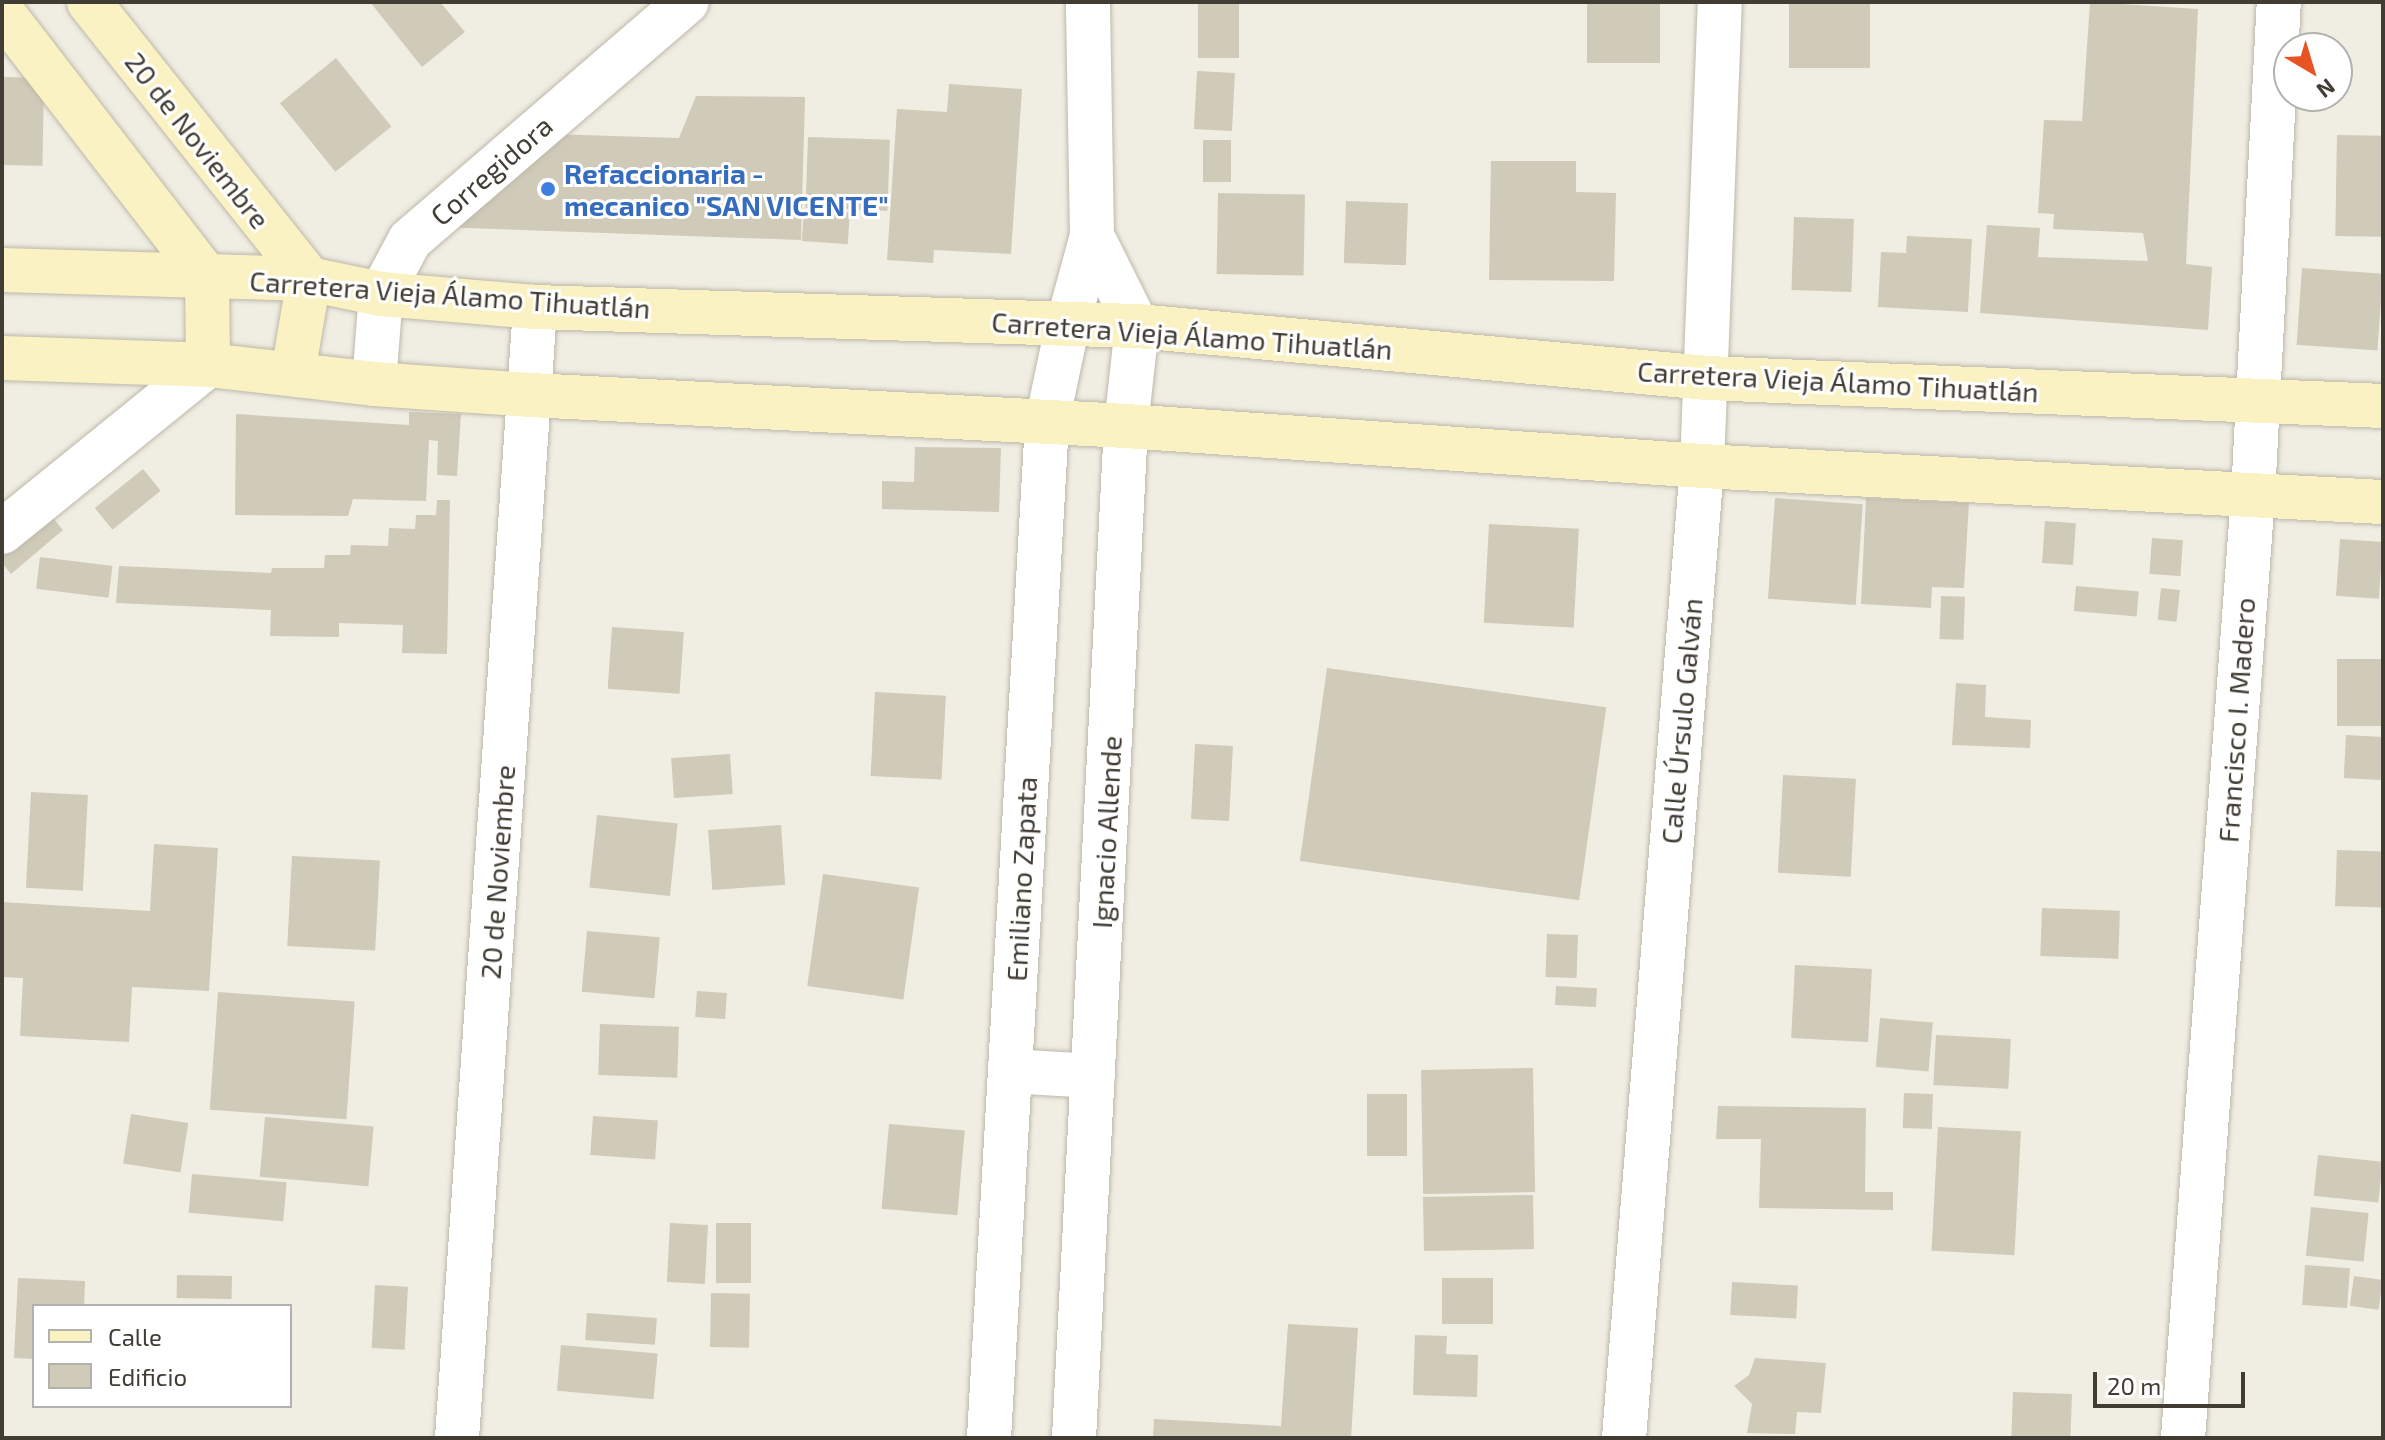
<!DOCTYPE html>
<html>
<head>
<meta charset="utf-8">
<style>
	body { margin:0 }
	#map { position:relative; width:2385px; height:1440px; overflow:hidden; background:#f0ede3; font-family:"Exo 2",sans-serif }
	div>[style] { position:absolute }
	.building>* { inset:0; background:#d0cab9; transform-origin:0 0 }
	.roads { filter:drop-shadow(0 0 2px #bdb8a9) drop-shadow(0 0 2px #bdb8a9) }
	.street>* { height:44px; margin:-22px; padding:0 22px; transform-origin:22px; border-radius:22px; background:#fff }
	.secondary>* { height:44px; margin:-22px; padding:0 22px; transform-origin:22px; border-radius:22px; background:#faf2c3 }
	.dots>* { width:22px; height:22px; translate:-50% -50%; box-sizing:border-box; border:4px solid #fff; border-radius:50% }
	span { translate:-50% -50%; white-space:nowrap; text-align:center; line-height:1.15; -webkit-text-stroke:6px #fff; paint-order:stroke }
	.street-label { font-size:28px; color:#413d34 }
	.shop-label { font-size:28px; color:#366cbe; font-weight:700 }
	.left { translate:0 -50%; text-align:left }
	.frame { position:absolute; inset:0; border:4px solid #413d34; pointer-events:none }
	.legend { position:absolute; left:32px; top:1304px; width:260px; height:104px; box-sizing:border-box; background:#fff; border:2px solid #b3b1ae; margin:0; padding:10px 14px; list-style:none; font-size:24px; color:#413d34 }
	.legend li { display:flex; align-items:center; gap:16px; height:40px }
	.legend b { width:40px; border:2px solid #b3b1ae }
	.north { position:absolute; left:2273px; top:32px; width:80px; height:80px; box-sizing:border-box; background:#fff; border:2px solid #b3b1ae; border-radius:50%; rotate:142deg; font-size:22px; font-weight:700; line-height:32px; text-align:center; color:#413d34 }
	.north::after { content:''; display:block; margin:auto; width:28px; height:36px; background:#e85421; clip-path:polygon(50% 0,100% 100%,50% 72%,0 100%) }
	.scale { position:absolute; left:2093px; top:1372px; width:152px; height:36px; box-sizing:border-box; border:4px solid #413d34; border-top:0; padding-left:10px; font-size:24px; line-height:28px; white-space:nowrap; color:#413d34; -webkit-text-stroke:6px #fff; paint-order:stroke }
</style>
</head>
<body>
<div id="map">
	<div class="building">
		<div style="clip-path:polygon(370px 2px,440px 2px,465px 32px,422px 67px)"></div>
		<div style="left:1198px;top:2px;width:41px;height:56px"></div>
		<div style="left:1587px;top:2px;width:73px;height:61px"></div>
		<div style="left:1789px;top:2px;width:81px;height:66px"></div>
		<div style="clip-path:polygon(2090px 2px,2198px 9px,2186px 264px,2212px 267px,2208px 330px,1980px 313px,1987px 225px,2040px 228px,2038px 257px,2148px 261px,2143px 233px,2053px 229px,2054px 214px,2038px 213px,2044px 120px,2082px 121px)"></div>
		<div style="left:336px;top:58px;width:88px;height:72px;rotate:51deg"></div>
		<div style="left:1197px;top:71px;width:38px;height:58px;rotate:3deg"></div>
		<div style="left:2px;top:77px;width:42px;height:88px;rotate:1deg"></div>
		<div style="clip-path:polygon(949px 84px,1022px 89px,1011px 254px,934px 250px,933px 263px,887px 260px,897px 109px,947px 112px)"></div>
		<div style="clip-path:polygon(696px 96px,805px 97px,801px 240px,440px 227px,549px 134px,679px 138px)"></div>
		<div style="left:2337px;top:135px;width:46px;height:101px;rotate:1deg"></div>
		<div style="left:808px;top:137px;width:82px;height:71px;rotate:2deg"></div>
		<div style="left:1203px;top:140px;width:28px;height:42px"></div>
		<div style="clip-path:polygon(1491px 161px,1576px 161px,1576px 192px,1616px 193px,1614px 281px,1489px 280px)"></div>
		<div style="left:1218px;top:193px;width:87px;height:81px;rotate:1deg"></div>
		<div style="left:1346px;top:201px;width:62px;height:62px;rotate:2deg"></div>
		<div style="left:804px;top:209px;width:46px;height:32px;rotate:4deg"></div>
		<div style="left:1794px;top:217px;width:60px;height:73px;rotate:2deg"></div>
		<div style="clip-path:polygon(1907px 236px,1972px 239px,1968px 312px,1878px 307px,1881px 252px,1906px 253px)"></div>
		<div style="left:2302px;top:268px;width:81px;height:77px;rotate:4deg"></div>
		<div style="clip-path:polygon(409px 412px,461px 414px,457px 476px,437px 475px,438px 441px,429px 440px,426px 501px,353px 499px,348px 516px,235px 515px,236px 414px,409px 425px)"></div>
		<div style="clip-path:polygon(915px 447px,1001px 448px,999px 512px,882px 509px,882px 481px,914px 482px)"></div>
		<div style="left:143px;top:469px;width:28px;height:62px;rotate:51deg"></div>
		<div style="left:1775px;top:498px;width:88px;height:101px;rotate:4deg"></div>
		<div style="clip-path:polygon(1866px 498px,1969px 503px,1964px 588px,1932px 587px,1931px 608px,1861px 604px)"></div>
		<div style="clip-path:polygon(437px 500px,450px 500px,447px 654px,402px 653px,403px 625px,339px 623px,339px 637px,270px 636px,271px 610px,116px 603px,119px 566px,271px 573px,272px 568px,324px 568px,325px 555px,350px 555px,351px 545px,388px 546px,389px 528px,415px 529px,416px 515px,436px 515px)"></div>
		<div style="clip-path:polygon(48px 512px,63px 530px,11px 574px,2px 563px,2px 551px)"></div>
		<div style="left:2045px;top:521px;width:31px;height:42px;rotate:4deg"></div>
		<div style="left:1489px;top:524px;width:90px;height:99px;rotate:3deg"></div>
		<div style="left:2152px;top:538px;width:31px;height:36px;rotate:4deg"></div>
		<div style="left:2340px;top:539px;width:43px;height:57px;rotate:4deg"></div>
		<div style="left:40px;top:557px;width:73px;height:32px;rotate:7deg"></div>
		<div style="left:2076px;top:586px;width:63px;height:25px;rotate:5deg"></div>
		<div style="left:2161px;top:588px;width:19px;height:32px;rotate:6deg"></div>
		<div style="left:1941px;top:596px;width:24px;height:43px;rotate:2deg"></div>
		<div style="left:612px;top:627px;width:72px;height:62px;rotate:4deg"></div>
		<div style="left:2337px;top:659px;width:46px;height:67px"></div>
		<div style="left:1327px;top:668px;width:282px;height:195px;rotate:8deg"></div>
		<div style="clip-path:polygon(1956px 683px,1986px 685px,1985px 717px,2031px 720px,2030px 748px,1952px 745px)"></div>
		<div style="left:875px;top:692px;width:71px;height:84px;rotate:3deg"></div>
		<div style="left:2346px;top:735px;width:37px;height:43px;rotate:3deg"></div>
		<div style="left:1195px;top:744px;width:38px;height:75px;rotate:3deg"></div>
		<div style="left:730px;top:754px;width:40px;height:59px;rotate:86deg"></div>
		<div style="left:1783px;top:775px;width:73px;height:98px;rotate:3deg"></div>
		<div style="left:31px;top:792px;width:57px;height:96px;rotate:3deg"></div>
		<div style="left:597px;top:815px;width:81px;height:73px;rotate:6deg"></div>
		<div style="left:781px;top:825px;width:60px;height:73px;rotate:86deg"></div>
		<div style="clip-path:polygon(154px 844px,218px 848px,209px 991px,132px 987px,129px 1042px,20px 1036px,23px 978px,2px 977px,2px 902px,150px 911px)"></div>
		<div style="left:2337px;top:850px;width:46px;height:56px;rotate:2deg"></div>
		<div style="left:292px;top:856px;width:88px;height:90px;rotate:3deg"></div>
		<div style="left:823px;top:874px;width:97px;height:113px;rotate:8deg"></div>
		<div style="left:2042px;top:908px;width:78px;height:48px;rotate:2deg"></div>
		<div style="left:587px;top:931px;width:73px;height:61px;rotate:5deg"></div>
		<div style="left:1547px;top:934px;width:31px;height:43px;rotate:2deg"></div>
		<div style="left:1795px;top:965px;width:77px;height:73px;rotate:3deg"></div>
		<div style="left:1556px;top:986px;width:41px;height:19px;rotate:3deg"></div>
		<div style="left:697px;top:991px;width:30px;height:26px;rotate:4deg"></div>
		<div style="left:218px;top:992px;width:137px;height:118px;rotate:4deg"></div>
		<div style="left:1880px;top:1018px;width:53px;height:49px;rotate:5deg"></div>
		<div style="left:600px;top:1024px;width:79px;height:51px;rotate:2deg"></div>
		<div style="left:1936px;top:1035px;width:75px;height:50px;rotate:3deg"></div>
		<div style="left:1533px;top:1068px;width:124px;height:112px;rotate:89deg"></div>
		<div style="left:1904px;top:1093px;width:29px;height:35px;rotate:2deg"></div>
		<div style="left:1367px;top:1094px;width:40px;height:62px"></div>
		<div style="clip-path:polygon(1718px 1106px,1866px 1108px,1865px 1192px,1893px 1192px,1893px 1210px,1759px 1208px,1761px 1139px,1716px 1139px)"></div>
		<div style="left:131px;top:1114px;width:58px;height:50px;rotate:9deg"></div>
		<div style="left:593px;top:1116px;width:65px;height:39px;rotate:4deg"></div>
		<div style="left:265px;top:1117px;width:109px;height:60px;rotate:5deg"></div>
		<div style="left:889px;top:1124px;width:76px;height:85px;rotate:5deg"></div>
		<div style="left:1938px;top:1127px;width:83px;height:124px;rotate:3deg"></div>
		<div style="left:2318px;top:1155px;width:65px;height:41px;rotate:6deg"></div>
		<div style="left:192px;top:1174px;width:95px;height:39px;rotate:5deg"></div>
		<div style="left:1533px;top:1195px;width:54px;height:110px;rotate:89deg"></div>
		<div style="left:2311px;top:1207px;width:58px;height:49px;rotate:6deg"></div>
		<div style="left:670px;top:1223px;width:38px;height:59px;rotate:3deg"></div>
		<div style="left:716px;top:1223px;width:35px;height:60px"></div>
		<div style="left:2305px;top:1265px;width:45px;height:40px;rotate:4deg"></div>
		<div style="left:177px;top:1275px;width:55px;height:23px;rotate:1deg"></div>
		<div style="left:2354px;top:1276px;width:29px;height:30px;rotate:8deg"></div>
		<div style="clip-path:polygon(18px 1278px,85px 1281px,84px 1306px,34px 1306px,34px 1359px,14px 1358px)"></div>
		<div style="left:1493px;top:1278px;width:46px;height:51px;rotate:90deg"></div>
		<div style="left:1732px;top:1282px;width:66px;height:33px;rotate:3deg"></div>
		<div style="left:375px;top:1285px;width:33px;height:63px;rotate:3deg"></div>
		<div style="left:711px;top:1293px;width:39px;height:54px;rotate:1deg"></div>
		<div style="left:587px;top:1313px;width:70px;height:27px;rotate:4deg"></div>
		<div style="clip-path:polygon(1288px 1324px,1358px 1328px,1351px 1438px,1153px 1438px,1154px 1419px,1281px 1426px)"></div>
		<div style="clip-path:polygon(1415px 1335px,1447px 1336px,1446px 1354px,1478px 1355px,1477px 1397px,1413px 1395px)"></div>
		<div style="left:561px;top:1345px;width:97px;height:46px;rotate:5deg"></div>
		<div style="clip-path:polygon(1755px 1358px,1826px 1363px,1821px 1413px,1797px 1412px,1795px 1434px,1747px 1433px,1752px 1404px,1734px 1386px,1749px 1375px)"></div>
		<div style="left:2013px;top:1392px;width:59px;height:46px;rotate:2deg"></div>
	</div>
	<div class="roads">
		<div class="street">
			<div style="left:374px;top:384px;width:90px;rotate:-85.6deg"></div>
			<div style="left:381px;top:294px;width:61px;rotate:-61.8deg"></div>
			<div style="left:410px;top:240px;width:365px;rotate:-40.7deg"></div>
			<div style="left:2px;top:532px;width:265px;rotate:-39deg"></div>
			<div style="left:1010px;top:1071px;width:83px;rotate:3.4deg"></div>
			<div style="left:457px;top:1438px;width:1134px;rotate:-86.05deg"></div>
			<div style="left:989px;top:1438px;width:1018px;rotate:-86.73deg"></div>
			<div style="left:1047px;top:422px;width:101px;rotate:-78deg"></div>
			<div style="left:1068px;top:323px;width:90px;rotate:-74.6deg"></div>
			<div style="left:1092px;top:236px;width:234px;rotate:-91deg"></div>
			<div style="left:1074px;top:1438px;width:1013px;rotate:-87.06deg"></div>
			<div style="left:1126px;top:426px;width:101px;rotate:-83.7deg"></div>
			<div style="left:1137px;top:326px;width:101px;rotate:-116.6deg"></div>
			<div style="left:1624px;top:1438px;width:975px;rotate:-85.41deg"></div>
			<div style="left:1702px;top:466px;width:464px;rotate:-87.8deg"></div>
			<div style="left:2183px;top:1438px;width:946px;rotate:-85.75deg"></div>
			<div style="left:2253px;top:495px;width:494px;rotate:-87deg"></div>
		</div>
		<div class="secondary">
			<div style="left:89px;top:2px;width:354px;rotate:51.5deg"></div>
			<div style="left:309px;top:279px;width:95px;rotate:99.7deg"></div>
			<div style="left:2px;top:12px;width:335px;rotate:52.3deg"></div>
			<div style="left:207px;top:277px;width:88px;rotate:89.3deg"></div>
			<div style="left:2px;top:270px;width:307px;rotate:1.7deg"></div>
			<div style="left:309px;top:279px;width:74px;rotate:11.8deg"></div>
			<div style="left:381px;top:294px;width:155px;rotate:4.8deg"></div>
			<div style="left:535px;top:307px;width:602px;rotate:1.81deg"></div>
			<div style="left:1137px;top:326px;width:572px;rotate:5.21deg"></div>
			<div style="left:1707px;top:378px;width:677px;rotate:2.37deg"></div>
			<div style="left:2px;top:358px;width:206px;rotate:1.9deg"></div>
			<div style="left:208px;top:365px;width:167px;rotate:6.5deg"></div>
			<div style="left:374px;top:384px;width:157px;rotate:4deg"></div>
			<div style="left:531px;top:395px;width:596px;rotate:2.98deg"></div>
			<div style="left:1126px;top:426px;width:577px;rotate:3.97deg"></div>
			<div style="left:1702px;top:466px;width:682px;rotate:3.03deg"></div>
		</div>
	</div>
	<div class="dots">
		<div style="left:548px;top:189px;background:#3f7fe0"></div>
	</div>
	<div class="street-label">
		<span style="left:198px;top:140px;rotate:52deg">20 de Noviembre</span>
		<span style="left:491px;top:170px;rotate:-41deg">Corregidora</span>
		<span style="left:450px;top:294px;rotate:4deg">Carretera Vieja Álamo Tihuatlán</span>
		<span style="left:1192px;top:335px;rotate:4deg">Carretera Vieja Álamo Tihuatlán</span>
		<span style="left:1838px;top:381px;rotate:3deg">Carretera Vieja Álamo Tihuatlán</span>
		<span style="left:2236px;top:720px;rotate:-86deg">Francisco I. Madero</span>
		<span style="left:1681px;top:721px;rotate:-85deg">Calle Úrsulo Galván</span>
		<span style="left:1106px;top:832px;rotate:-87deg">Ignacio Allende</span>
		<span style="left:497px;top:872px;rotate:-86deg">20 de Noviembre</span>
		<span style="left:1021px;top:879px;rotate:-87deg">Emiliano Zapata</span>
	</div>
	<div class="shop-label">
		<span class="left" style="left:564px;top:189px">Refaccionaria -<br>mecanico "SAN VICENTE"</span>
	</div>
	<div class="frame"></div>
	<ul class="legend">
	<li><b style="height:10px;background:#faf2c3"></b>Calle</li>
	<li><b style="height:22px;background:#d0cab9"></b>Edificio</li>
	</ul>
	<div class="north">N</div>
	<div class="scale">20 m</div>
</div>
</body>
</html>
